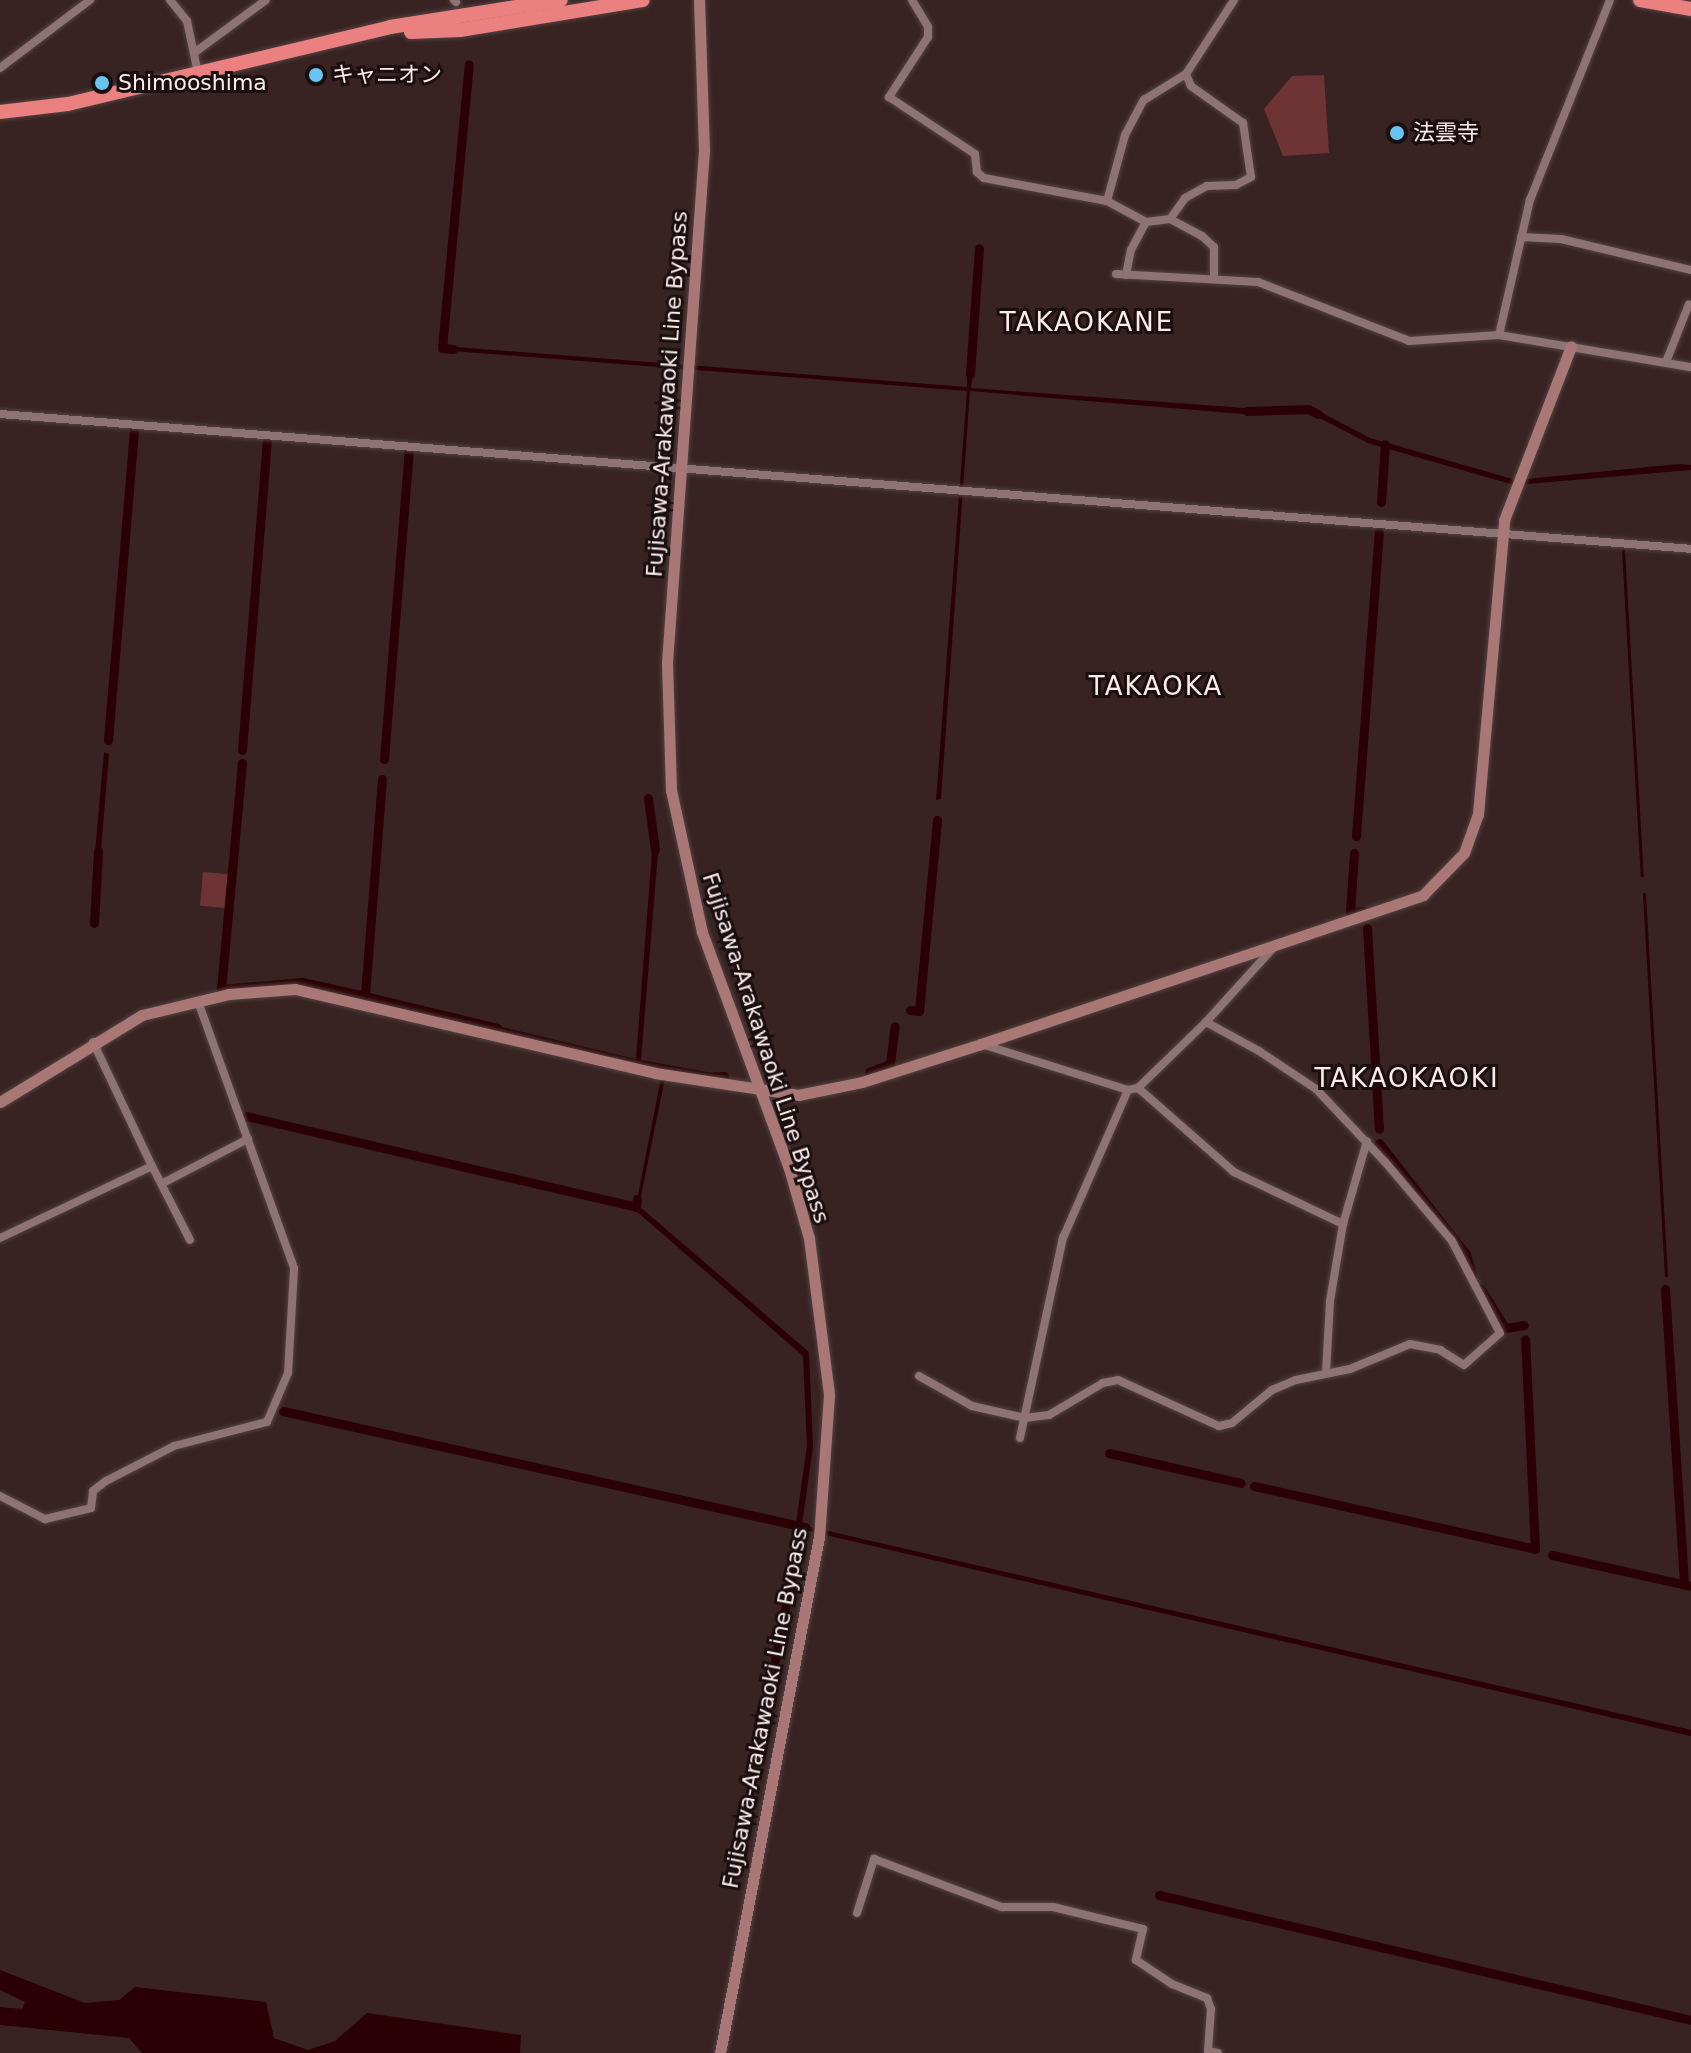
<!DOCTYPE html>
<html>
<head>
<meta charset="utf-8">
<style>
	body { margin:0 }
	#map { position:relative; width:1691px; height:2053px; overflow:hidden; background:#382322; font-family:"DejaVu Sans","Noto Sans JP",sans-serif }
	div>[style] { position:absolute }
	.green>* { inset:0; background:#6e3334; transform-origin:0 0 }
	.water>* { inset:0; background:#2b0004 }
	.stream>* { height:3px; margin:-1.5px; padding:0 1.5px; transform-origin:1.5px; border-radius:1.5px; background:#2b0004 }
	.canal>* { height:9px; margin:-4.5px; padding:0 4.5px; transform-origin:4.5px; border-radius:4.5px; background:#2b0004 }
	.roads { filter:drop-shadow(0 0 2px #534141) drop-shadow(0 0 2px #534141) }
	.street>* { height:8px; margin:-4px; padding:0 4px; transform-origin:4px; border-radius:4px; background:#8d7372 }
	.secondary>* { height:11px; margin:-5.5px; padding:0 5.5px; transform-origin:5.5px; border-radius:5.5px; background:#a97776 }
	.highway>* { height:14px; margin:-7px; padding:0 7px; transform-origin:7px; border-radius:7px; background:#ea807f }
	.dots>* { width:22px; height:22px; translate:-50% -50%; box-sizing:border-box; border:4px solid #190f0f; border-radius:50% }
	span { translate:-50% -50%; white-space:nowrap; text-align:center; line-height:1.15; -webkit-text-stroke:6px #190f0f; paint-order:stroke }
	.poi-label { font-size:22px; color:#fbeceb }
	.left { translate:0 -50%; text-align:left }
	.street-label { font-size:22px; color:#fbeceb }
	.quarter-label { font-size:26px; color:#fbeceb; letter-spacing:2px }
</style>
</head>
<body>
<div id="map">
	<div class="green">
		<div style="clip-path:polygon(1324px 75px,1329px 153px,1283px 156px,1264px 109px,1292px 76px)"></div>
		<div style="left:203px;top:872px;width:25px;height:34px;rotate:5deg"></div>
	</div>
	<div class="water">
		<div style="clip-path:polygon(444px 346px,967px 387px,967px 374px,973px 374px,971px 388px,1259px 409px,1258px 414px,1243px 414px,970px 391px,941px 799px,936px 800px,967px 391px,439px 350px)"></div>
		<div style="clip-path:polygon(1309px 406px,1370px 438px,1516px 480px,1678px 464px,1691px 465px,1691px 470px,1514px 485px,1368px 443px,1308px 412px)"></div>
		<div style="clip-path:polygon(104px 752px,109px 754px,100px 863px,94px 863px)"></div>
		<div style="clip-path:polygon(653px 839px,659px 840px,641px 1060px,718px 1074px,719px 1080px,666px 1073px,639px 1206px,809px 1352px,813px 1447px,802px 1525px,1691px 1730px,1691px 1736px,804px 1530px,793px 1587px,787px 1586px,807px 1446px,803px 1356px,635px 1210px,662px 1073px,497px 1031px,498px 1026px,636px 1059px)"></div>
		<div style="clip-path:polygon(0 1970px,85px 2003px,119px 2000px,135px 1987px,266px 2002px,274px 2038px,308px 2050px,335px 2041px,367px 2013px,521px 2035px,520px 2053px,142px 2053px,129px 2038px,0 2025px,0 2007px,22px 2009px,25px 2002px,0 1990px)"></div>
	</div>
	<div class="stream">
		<div style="left:1623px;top:550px;width:326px;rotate:86.7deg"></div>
		<div style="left:1644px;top:894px;width:382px;rotate:86.7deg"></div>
	</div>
	<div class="canal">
		<div style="left:453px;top:349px;width:11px;rotate:-175deg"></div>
		<div style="left:442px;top:348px;width:285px;rotate:-84.6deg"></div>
		<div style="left:970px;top:374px;width:126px;rotate:-85.9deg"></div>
		<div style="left:1247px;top:411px;width:61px;rotate:-1.9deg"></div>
		<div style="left:1308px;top:409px;width:11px;rotate:27deg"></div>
		<div style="left:1381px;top:502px;width:58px;rotate:-86.1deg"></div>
		<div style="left:108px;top:740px;width:313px;rotate:-85.2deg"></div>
		<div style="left:242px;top:750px;width:311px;rotate:-85.4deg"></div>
		<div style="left:384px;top:759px;width:309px;rotate:-85.4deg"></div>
		<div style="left:242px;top:763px;width:227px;rotate:95.3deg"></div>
		<div style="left:221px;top:989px;width:81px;rotate:-4.9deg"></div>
		<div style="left:302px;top:982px;width:65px;rotate:12.5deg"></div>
		<div style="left:382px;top:779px;width:218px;rotate:94.5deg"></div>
		<div style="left:365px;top:996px;width:136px;rotate:13.6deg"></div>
		<div style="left:648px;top:798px;width:52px;rotate:82.3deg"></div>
		<div style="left:1356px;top:836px;width:305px;rotate:-85.7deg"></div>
		<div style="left:1354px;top:853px;width:59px;rotate:93.9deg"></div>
		<div style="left:1350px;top:912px;width:14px;rotate:-4deg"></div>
		<div style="left:94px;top:923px;width:72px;rotate:-86.8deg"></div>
		<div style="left:1367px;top:928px;width:201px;rotate:86.6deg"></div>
		<div style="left:910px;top:1010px;width:9px;rotate:6deg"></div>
		<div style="left:919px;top:1011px;width:192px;rotate:-84.6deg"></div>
		<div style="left:869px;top:1072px;width:22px;rotate:-21deg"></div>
		<div style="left:890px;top:1064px;width:38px;rotate:-83deg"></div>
		<div style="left:707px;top:1077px;width:17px;rotate:-3deg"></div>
		<div style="left:246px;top:1116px;width:400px;rotate:13.1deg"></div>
		<div style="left:636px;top:1207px;width:8px;rotate:-83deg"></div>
		<div style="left:1379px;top:1143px;width:141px;rotate:51.9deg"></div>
		<div style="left:1466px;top:1254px;width:22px;rotate:74deg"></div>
		<div style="left:1480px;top:1288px;width:47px;rotate:58deg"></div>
		<div style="left:1505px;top:1328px;width:19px;rotate:-9deg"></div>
		<div style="left:1665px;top:1289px;width:296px;rotate:86.3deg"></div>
		<div style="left:283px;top:1411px;width:535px;rotate:12.53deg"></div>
		<div style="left:1109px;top:1453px;width:135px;rotate:12.8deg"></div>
		<div style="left:1254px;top:1486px;width:288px;rotate:12.6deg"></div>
		<div style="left:1535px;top:1549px;width:210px;rotate:-92.7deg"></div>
		<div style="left:1552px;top:1555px;width:142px;rotate:12.6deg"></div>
		<div style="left:775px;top:1660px;width:87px;rotate:-78.7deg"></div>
		<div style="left:1159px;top:1895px;width:546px;rotate:13.22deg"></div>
	</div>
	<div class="roads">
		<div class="street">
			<div style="left:170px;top:0;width:27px;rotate:51deg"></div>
			<div style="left:187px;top:21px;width:53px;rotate:78.1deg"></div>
			<div style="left:454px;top:0;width:3px;rotate:45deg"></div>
			<div style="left:912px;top:0;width:31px;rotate:59deg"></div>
			<div style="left:928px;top:27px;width:10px;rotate:90deg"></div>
			<div style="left:928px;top:37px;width:72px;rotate:123deg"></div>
			<div style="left:889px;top:97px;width:103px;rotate:33.5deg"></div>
			<div style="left:975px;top:154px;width:18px;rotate:84deg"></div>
			<div style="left:977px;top:172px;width:9px;rotate:41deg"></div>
			<div style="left:984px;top:178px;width:125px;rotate:10.6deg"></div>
			<div style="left:1107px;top:201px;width:44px;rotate:28.3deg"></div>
			<div style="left:1146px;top:222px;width:24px;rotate:-7deg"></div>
			<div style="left:1170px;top:219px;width:36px;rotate:28deg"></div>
			<div style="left:1202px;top:236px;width:16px;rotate:43deg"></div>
			<div style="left:1214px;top:247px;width:32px;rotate:90deg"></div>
			<div style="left:194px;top:53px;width:89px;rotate:-36.4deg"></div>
			<div style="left:0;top:68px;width:113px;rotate:-37.1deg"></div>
			<div style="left:1107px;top:201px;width:68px;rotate:-74.7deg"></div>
			<div style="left:1125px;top:135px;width:40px;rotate:-62deg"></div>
			<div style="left:1144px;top:100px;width:49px;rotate:-31.8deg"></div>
			<div style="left:1170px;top:219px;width:26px;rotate:-54deg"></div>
			<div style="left:1185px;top:198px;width:25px;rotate:-29deg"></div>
			<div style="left:1207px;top:186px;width:29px;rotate:-2deg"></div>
			<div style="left:1236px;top:185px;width:17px;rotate:-28deg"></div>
			<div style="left:1251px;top:177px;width:55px;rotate:-98.4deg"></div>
			<div style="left:1243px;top:123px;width:64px;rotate:-144.6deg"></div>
			<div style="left:1191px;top:86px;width:13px;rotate:-113deg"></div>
			<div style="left:1186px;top:74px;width:88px;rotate:-57deg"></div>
			<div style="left:1521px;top:237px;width:40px;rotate:2.9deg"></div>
			<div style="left:1561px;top:239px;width:134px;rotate:13.4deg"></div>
			<div style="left:1116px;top:274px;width:142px;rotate:3.2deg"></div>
			<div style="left:1258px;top:282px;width:162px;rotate:21.3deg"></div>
			<div style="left:1409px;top:341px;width:90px;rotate:-3.8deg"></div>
			<div style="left:1499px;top:335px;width:195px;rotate:9.5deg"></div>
			<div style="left:1126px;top:275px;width:25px;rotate:-79deg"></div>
			<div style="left:1131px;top:250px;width:32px;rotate:-62deg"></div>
			<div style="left:1499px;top:335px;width:139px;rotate:-77.1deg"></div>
			<div style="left:1530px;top:200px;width:215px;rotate:-68.2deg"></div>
			<div style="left:1666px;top:362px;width:62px;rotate:-68.4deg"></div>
			<div style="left:0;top:414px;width:1696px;rotate:4.56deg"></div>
			<div style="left:1206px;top:1022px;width:103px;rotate:-47.8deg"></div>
			<div style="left:93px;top:1042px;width:137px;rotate:64.6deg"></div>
			<div style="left:1138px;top:1088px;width:128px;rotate:41.2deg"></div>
			<div style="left:1234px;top:1172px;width:121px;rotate:25.5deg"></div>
			<div style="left:163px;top:1183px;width:96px;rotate:-27.4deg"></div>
			<div style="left:0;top:1238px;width:168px;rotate:-25.3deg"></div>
			<div style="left:152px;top:1166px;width:83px;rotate:62.8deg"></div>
			<div style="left:1326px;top:1373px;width:72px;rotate:-86.8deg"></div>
			<div style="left:1330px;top:1301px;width:78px;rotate:-80.4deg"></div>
			<div style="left:1343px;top:1224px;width:86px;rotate:-73.9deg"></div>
			<div style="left:919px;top:1376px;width:61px;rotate:29.5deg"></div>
			<div style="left:972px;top:1406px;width:54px;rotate:12.8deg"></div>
			<div style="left:1025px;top:1418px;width:24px;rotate:-7deg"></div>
			<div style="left:1049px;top:1415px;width:63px;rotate:-30.7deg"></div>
			<div style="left:1103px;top:1383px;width:15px;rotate:-11deg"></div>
			<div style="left:1118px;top:1380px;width:111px;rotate:24.5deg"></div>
			<div style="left:1219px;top:1426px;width:13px;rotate:-13deg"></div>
			<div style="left:1232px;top:1423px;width:52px;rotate:-39.5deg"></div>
			<div style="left:1272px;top:1390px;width:26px;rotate:-23deg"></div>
			<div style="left:1296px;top:1380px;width:55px;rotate:-11.5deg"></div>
			<div style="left:1350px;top:1369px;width:65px;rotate:-22.6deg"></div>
			<div style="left:1410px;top:1344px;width:31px;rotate:11deg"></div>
			<div style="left:1440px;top:1350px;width:28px;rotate:32deg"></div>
			<div style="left:1464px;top:1365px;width:48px;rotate:-41.6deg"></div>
			<div style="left:1500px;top:1333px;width:104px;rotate:-117.6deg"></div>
			<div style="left:1452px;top:1241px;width:104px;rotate:-130.3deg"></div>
			<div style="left:1385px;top:1162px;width:100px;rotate:-133.4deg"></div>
			<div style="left:1316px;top:1089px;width:69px;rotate:-146.3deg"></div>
			<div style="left:1259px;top:1051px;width:60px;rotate:-151.3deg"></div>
			<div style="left:1206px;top:1022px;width:95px;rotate:135.9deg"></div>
			<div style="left:1138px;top:1088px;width:10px;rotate:169deg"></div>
			<div style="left:1128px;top:1090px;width:154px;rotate:-162.6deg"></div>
			<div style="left:1020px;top:1438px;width:205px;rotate:-77.9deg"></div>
			<div style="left:1063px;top:1238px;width:162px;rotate:-66.3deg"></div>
			<div style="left:0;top:1496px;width:51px;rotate:27.1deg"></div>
			<div style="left:45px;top:1519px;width:47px;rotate:-13.4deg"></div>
			<div style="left:91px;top:1508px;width:17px;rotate:-83deg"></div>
			<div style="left:93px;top:1491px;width:16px;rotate:-38deg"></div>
			<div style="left:106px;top:1481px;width:76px;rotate:-27.2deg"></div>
			<div style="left:174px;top:1446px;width:96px;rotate:-14.5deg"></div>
			<div style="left:267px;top:1422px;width:53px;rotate:-66.8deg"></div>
			<div style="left:288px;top:1373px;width:105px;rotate:-86.7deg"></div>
			<div style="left:294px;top:1268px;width:284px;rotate:-109.8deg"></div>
			<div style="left:857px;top:1913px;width:57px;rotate:-72.5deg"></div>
			<div style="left:874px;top:1859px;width:137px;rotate:20.6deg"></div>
			<div style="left:1002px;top:1907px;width:51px"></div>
			<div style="left:1053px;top:1907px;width:93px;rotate:13.7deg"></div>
			<div style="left:1143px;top:1929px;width:32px;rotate:103deg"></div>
			<div style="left:1136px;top:1960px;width:43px;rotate:33.7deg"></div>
			<div style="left:1172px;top:1984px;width:38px;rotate:22deg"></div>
			<div style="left:1207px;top:1998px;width:12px;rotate:70deg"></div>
			<div style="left:1211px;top:2009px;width:42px;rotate:94.1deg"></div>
			<div style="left:1208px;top:2051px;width:10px;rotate:11deg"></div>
		</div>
		<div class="secondary">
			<div style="left:699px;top:0;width:150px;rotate:88.1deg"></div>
			<div style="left:704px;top:150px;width:514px;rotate:94.13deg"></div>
			<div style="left:667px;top:663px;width:127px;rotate:88.2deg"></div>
			<div style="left:671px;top:790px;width:145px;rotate:77.7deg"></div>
			<div style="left:702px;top:932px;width:252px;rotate:69.8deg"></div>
			<div style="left:789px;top:1168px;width:73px;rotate:74.1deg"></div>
			<div style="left:809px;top:1238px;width:158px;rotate:82.7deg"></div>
			<div style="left:829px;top:1395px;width:142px;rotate:94deg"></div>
			<div style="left:819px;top:1537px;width:525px;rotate:100.86deg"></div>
			<div style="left:0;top:1102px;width:167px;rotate:-31.5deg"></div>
			<div style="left:142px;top:1015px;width:89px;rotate:-13.6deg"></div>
			<div style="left:229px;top:994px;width:66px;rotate:-4.3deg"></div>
			<div style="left:295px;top:989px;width:370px;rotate:13.1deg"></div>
			<div style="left:655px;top:1073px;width:145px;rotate:8.7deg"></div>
			<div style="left:798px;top:1095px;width:65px;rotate:-11.5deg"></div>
			<div style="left:862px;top:1082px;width:125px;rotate:-17.7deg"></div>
			<div style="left:981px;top:1044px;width:466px;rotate:-18.6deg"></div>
			<div style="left:1423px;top:895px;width:59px;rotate:-45.7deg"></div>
			<div style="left:1464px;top:853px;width:41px;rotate:-70.3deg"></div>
			<div style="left:1478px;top:814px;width:295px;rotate:-84.9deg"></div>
			<div style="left:1504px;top:520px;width:186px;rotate:-68.9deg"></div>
		</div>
		<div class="highway">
			<div style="left:1640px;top:0;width:52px;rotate:10deg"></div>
			<div style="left:411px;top:32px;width:49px;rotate:-2.3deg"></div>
			<div style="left:460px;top:30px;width:185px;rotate:-9.3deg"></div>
			<div style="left:0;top:112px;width:68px;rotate:-6.7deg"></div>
			<div style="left:68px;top:104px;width:331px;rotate:-13.4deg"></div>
			<div style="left:390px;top:27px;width:173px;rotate:-9deg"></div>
		</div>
	</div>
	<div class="dots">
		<div style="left:316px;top:75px;background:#68c4f0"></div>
		<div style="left:102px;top:83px;background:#68c4f0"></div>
		<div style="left:1397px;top:133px;background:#68c4f0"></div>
	</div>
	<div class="poi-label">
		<span class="left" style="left:332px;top:75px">キャニオン</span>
		<span class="left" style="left:118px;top:83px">Shimooshima</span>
		<span class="left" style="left:1413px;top:133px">法雲寺</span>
	</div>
	<div class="street-label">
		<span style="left:667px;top:394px;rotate:-86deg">Fujisawa-Arakawaoki Line Bypass</span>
		<span style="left:766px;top:1048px;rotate:72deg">Fujisawa-Arakawaoki Line Bypass</span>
		<span style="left:765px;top:1708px;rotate:-79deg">Fujisawa-Arakawaoki Line Bypass</span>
	</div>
	<div class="quarter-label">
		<span style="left:1087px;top:323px">TAKAOKANE</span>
		<span style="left:1156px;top:687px">TAKAOKA</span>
		<span style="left:1407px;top:1079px">TAKAOKAOKI</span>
	</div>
</div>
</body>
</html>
